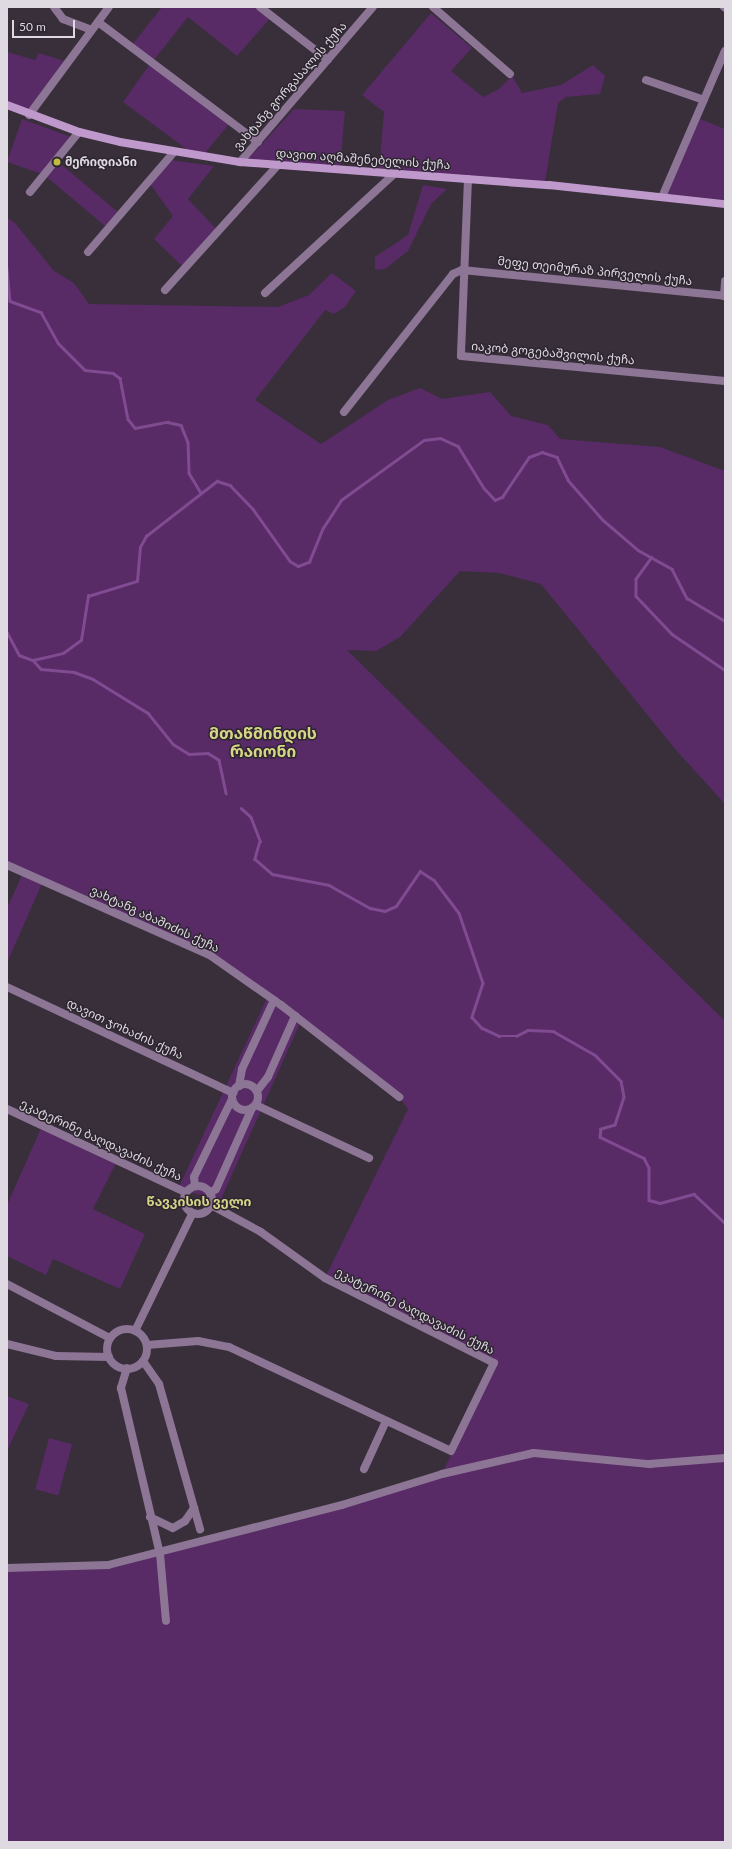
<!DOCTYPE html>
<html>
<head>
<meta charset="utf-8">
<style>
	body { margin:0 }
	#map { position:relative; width:732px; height:1849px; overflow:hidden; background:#382f3b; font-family:Lato,"Noto Sans Georgian",sans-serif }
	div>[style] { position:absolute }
	.green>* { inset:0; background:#582a66; transform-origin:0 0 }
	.stream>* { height:2.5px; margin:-1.25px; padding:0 1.25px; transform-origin:1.25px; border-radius:1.25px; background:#804b91 }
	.street>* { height:8px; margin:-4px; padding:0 4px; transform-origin:4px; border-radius:4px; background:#8d7595 }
	.street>.ring { margin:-4px; padding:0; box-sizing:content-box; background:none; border:8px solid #8d7595; border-radius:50% }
	.secondary>* { height:8px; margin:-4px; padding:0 4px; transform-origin:4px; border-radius:4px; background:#c099cc }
	.dots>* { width:11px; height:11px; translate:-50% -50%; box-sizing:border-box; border:2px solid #2e2631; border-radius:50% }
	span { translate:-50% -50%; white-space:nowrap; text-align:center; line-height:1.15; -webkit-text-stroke:3px #2e2631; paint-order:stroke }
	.street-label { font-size:12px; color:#dfdae1 }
	.poi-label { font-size:12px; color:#dfdae1; font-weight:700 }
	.left { translate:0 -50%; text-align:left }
	.neighbourhood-label { font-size:13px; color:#d7d687; font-weight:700 }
	.district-label { font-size:16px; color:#d7d687; font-weight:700 }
	.frame { position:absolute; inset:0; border:8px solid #dfdae1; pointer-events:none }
	.scale { position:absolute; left:12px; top:20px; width:63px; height:18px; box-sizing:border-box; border:2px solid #dfdae1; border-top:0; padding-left:5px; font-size:12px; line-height:14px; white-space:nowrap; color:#dfdae1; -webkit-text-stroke:3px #2e2631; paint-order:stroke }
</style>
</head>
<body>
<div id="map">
	<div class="green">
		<div style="clip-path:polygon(162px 7px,260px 7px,272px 16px,237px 56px,188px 17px,153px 61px,132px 45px)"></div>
		<div style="clip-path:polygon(431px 13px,472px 48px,451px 71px,483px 97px,499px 89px,512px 76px,522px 93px,561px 85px,593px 65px,605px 76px,600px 94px,566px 97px,558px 103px,545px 182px,379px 168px,384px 112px,362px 95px)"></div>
		<div style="clip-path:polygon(7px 52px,35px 60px,39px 53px,64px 61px,28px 112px,7px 101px)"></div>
		<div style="clip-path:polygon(150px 64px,230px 123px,204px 154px,189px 151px,123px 102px)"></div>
		<div style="clip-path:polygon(294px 109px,345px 111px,340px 166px,248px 159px)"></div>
		<div style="clip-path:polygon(22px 119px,71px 137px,42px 174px,7px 162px)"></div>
		<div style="clip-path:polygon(700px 119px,725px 129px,725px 200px,667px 194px)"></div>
		<div style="left:56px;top:160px;width:85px;height:19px;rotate:40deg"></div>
		<div style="clip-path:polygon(170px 160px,214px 166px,188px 199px,218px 231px,184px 268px,154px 239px,173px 216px,150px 184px)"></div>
		<div style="clip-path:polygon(423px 185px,447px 189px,431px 204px,408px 251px,385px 269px,375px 270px,375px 257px,408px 235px)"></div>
		<div style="clip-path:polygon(7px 218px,14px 222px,54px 271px,74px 283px,89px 304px,278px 307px,309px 295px,332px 273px,356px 291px,345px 307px,334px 314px,325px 310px,255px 400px,321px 444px,388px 400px,420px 388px,442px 399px,490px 392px,511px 416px,548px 425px,560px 439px,660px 447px,725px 471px,725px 804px,676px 750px,541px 584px,500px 573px,460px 571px,400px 637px,376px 651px,347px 650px,725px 1021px,725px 1842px,7px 1842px,7px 1568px,108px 1565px,442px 1474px,494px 1363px,325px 1278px,408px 1109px,399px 1097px,301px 1021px,217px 1208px,212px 1198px,178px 1189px,268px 996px,211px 956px,43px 881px,7px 963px,7px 908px,23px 873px,7px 865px)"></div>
		<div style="clip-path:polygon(42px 1126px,117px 1161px,93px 1209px,145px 1234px,120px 1289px,53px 1259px,46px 1275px,7px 1256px,7px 1205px)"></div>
		<div style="clip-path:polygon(7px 1396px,29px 1404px,7px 1451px)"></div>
		<div style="left:49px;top:1438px;width:24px;height:53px;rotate:15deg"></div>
	</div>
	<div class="stream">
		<div style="left:7px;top:268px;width:33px;rotate:85deg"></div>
		<div style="left:10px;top:301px;width:33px;rotate:20deg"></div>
		<div style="left:41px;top:312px;width:35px;rotate:61deg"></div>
		<div style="left:58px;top:343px;width:38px;rotate:45deg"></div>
		<div style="left:85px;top:370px;width:28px;rotate:6deg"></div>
		<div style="left:113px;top:373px;width:9px;rotate:36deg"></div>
		<div style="left:120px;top:378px;width:42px;rotate:79deg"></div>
		<div style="left:128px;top:419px;width:11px;rotate:52deg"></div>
		<div style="left:135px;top:428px;width:33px;rotate:-11deg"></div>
		<div style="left:167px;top:422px;width:14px;rotate:12deg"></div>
		<div style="left:181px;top:425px;width:18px;rotate:68deg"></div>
		<div style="left:188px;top:442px;width:31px;rotate:88deg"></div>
		<div style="left:189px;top:473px;width:23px;rotate:59deg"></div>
		<div style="left:652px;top:557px;width:27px;rotate:126deg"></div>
		<div style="left:636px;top:579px;width:17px;rotate:90deg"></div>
		<div style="left:636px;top:596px;width:52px;rotate:46.5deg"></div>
		<div style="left:672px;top:634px;width:64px;rotate:34.2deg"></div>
		<div style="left:7px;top:632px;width:26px;rotate:62deg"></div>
		<div style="left:19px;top:655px;width:15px;rotate:20deg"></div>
		<div style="left:33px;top:660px;width:31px;rotate:-13deg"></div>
		<div style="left:63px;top:653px;width:22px;rotate:-36deg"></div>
		<div style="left:81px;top:640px;width:45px;rotate:-81deg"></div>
		<div style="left:88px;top:596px;width:51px;rotate:-17deg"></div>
		<div style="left:137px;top:581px;width:34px;rotate:-85deg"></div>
		<div style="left:140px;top:547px;width:13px;rotate:-61deg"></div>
		<div style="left:146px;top:536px;width:90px;rotate:-37.8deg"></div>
		<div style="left:217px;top:481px;width:14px;rotate:17deg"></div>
		<div style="left:230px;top:485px;width:33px;rotate:46deg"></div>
		<div style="left:253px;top:509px;width:64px;rotate:54.6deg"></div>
		<div style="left:290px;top:561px;width:9px;rotate:32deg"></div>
		<div style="left:298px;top:566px;width:12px;rotate:-20deg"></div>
		<div style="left:309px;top:562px;width:37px;rotate:-68deg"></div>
		<div style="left:323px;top:528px;width:33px;rotate:-57deg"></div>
		<div style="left:341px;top:500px;width:102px;rotate:-35.9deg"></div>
		<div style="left:424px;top:440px;width:16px;rotate:-7deg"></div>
		<div style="left:440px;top:438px;width:20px;rotate:24deg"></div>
		<div style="left:458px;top:446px;width:49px;rotate:58.2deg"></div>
		<div style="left:484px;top:488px;width:16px;rotate:47deg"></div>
		<div style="left:495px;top:500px;width:8px;rotate:-23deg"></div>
		<div style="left:502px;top:497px;width:48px;rotate:-56deg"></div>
		<div style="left:529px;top:457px;width:14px;rotate:-21deg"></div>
		<div style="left:542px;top:452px;width:16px;rotate:18deg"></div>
		<div style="left:557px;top:457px;width:25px;rotate:64deg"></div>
		<div style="left:568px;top:480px;width:53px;rotate:48.8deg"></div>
		<div style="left:603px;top:520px;width:46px;rotate:40.6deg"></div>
		<div style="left:638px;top:550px;width:39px;rotate:29deg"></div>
		<div style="left:672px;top:569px;width:33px;rotate:63deg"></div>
		<div style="left:687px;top:598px;width:44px;rotate:31.2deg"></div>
		<div style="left:33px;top:660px;width:12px;rotate:48deg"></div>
		<div style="left:41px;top:669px;width:33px;rotate:5deg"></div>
		<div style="left:74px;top:672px;width:20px;rotate:20deg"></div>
		<div style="left:93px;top:679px;width:65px;rotate:31.7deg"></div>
		<div style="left:148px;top:713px;width:40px;rotate:51deg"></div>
		<div style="left:173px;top:744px;width:19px;rotate:32deg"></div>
		<div style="left:189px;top:754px;width:19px;rotate:-3deg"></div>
		<div style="left:208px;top:753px;width:13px;rotate:32deg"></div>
		<div style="left:219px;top:760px;width:34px;rotate:78deg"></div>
		<div style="left:241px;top:808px;width:13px;rotate:42deg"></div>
		<div style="left:251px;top:817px;width:26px;rotate:69deg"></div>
		<div style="left:260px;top:841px;width:19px;rotate:106deg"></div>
		<div style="left:255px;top:859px;width:23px;rotate:41deg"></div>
		<div style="left:272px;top:874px;width:58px;rotate:10.9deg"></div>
		<div style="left:329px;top:885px;width:47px;rotate:29.3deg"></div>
		<div style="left:370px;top:908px;width:15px;rotate:11deg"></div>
		<div style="left:385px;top:911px;width:12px;rotate:-24deg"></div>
		<div style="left:396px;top:906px;width:42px;rotate:-55.6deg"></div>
		<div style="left:420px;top:871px;width:17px;rotate:33deg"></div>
		<div style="left:434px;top:880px;width:41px;rotate:52.9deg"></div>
		<div style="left:459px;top:913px;width:74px;rotate:71.1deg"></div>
		<div style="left:483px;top:983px;width:36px;rotate:108deg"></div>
		<div style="left:472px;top:1017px;width:15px;rotate:48deg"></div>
		<div style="left:482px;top:1028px;width:19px;rotate:25deg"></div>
		<div style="left:499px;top:1036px;width:17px"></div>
		<div style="left:516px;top:1036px;width:13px;rotate:-27deg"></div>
		<div style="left:528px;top:1030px;width:25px;rotate:2deg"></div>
		<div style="left:553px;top:1031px;width:48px;rotate:29.7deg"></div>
		<div style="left:595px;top:1055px;width:37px;rotate:45deg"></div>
		<div style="left:621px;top:1081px;width:16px;rotate:79deg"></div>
		<div style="left:624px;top:1097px;width:29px;rotate:108deg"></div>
		<div style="left:615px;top:1125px;width:15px;rotate:164deg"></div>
		<div style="left:601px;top:1129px;width:8px;rotate:97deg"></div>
		<div style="left:600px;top:1137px;width:49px;rotate:25.5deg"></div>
		<div style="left:644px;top:1158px;width:11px;rotate:63deg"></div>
		<div style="left:649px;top:1168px;width:32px;rotate:90deg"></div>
		<div style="left:649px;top:1200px;width:11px;rotate:15deg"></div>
		<div style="left:660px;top:1203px;width:35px;rotate:-15deg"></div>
		<div style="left:694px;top:1194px;width:42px;rotate:43.1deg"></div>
	</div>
	<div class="street">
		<div style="left:54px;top:7px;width:15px;rotate:53deg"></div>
		<div style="left:63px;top:19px;width:30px;rotate:21deg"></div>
		<div style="left:260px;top:7px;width:86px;rotate:37.9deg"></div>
		<div style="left:433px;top:7px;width:102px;rotate:41deg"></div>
		<div style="left:724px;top:7px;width:1px;rotate:45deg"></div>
		<div style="left:98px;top:22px;width:200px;rotate:36.9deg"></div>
		<div style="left:646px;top:80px;width:61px;rotate:19deg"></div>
		<div style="left:29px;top:115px;width:134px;rotate:-53.5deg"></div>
		<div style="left:240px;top:162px;width:204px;rotate:-49.4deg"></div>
		<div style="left:468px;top:179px;width:177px;rotate:92.3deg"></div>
		<div style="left:461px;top:356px;width:265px;rotate:5.4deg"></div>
		<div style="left:30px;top:192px;width:77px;rotate:-50.8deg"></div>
		<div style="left:662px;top:197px;width:159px;rotate:-66.7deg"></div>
		<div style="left:88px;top:252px;width:132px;rotate:-49.3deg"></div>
		<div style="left:165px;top:290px;width:169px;rotate:-47.9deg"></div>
		<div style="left:265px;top:293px;width:174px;rotate:-42.7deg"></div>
		<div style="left:724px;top:296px;width:15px;rotate:-86deg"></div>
		<div style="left:344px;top:412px;width:176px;rotate:-51.7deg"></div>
		<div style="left:453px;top:274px;width:10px;rotate:-24deg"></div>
		<div style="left:462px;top:270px;width:264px;rotate:5.6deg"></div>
		<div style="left:7px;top:865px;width:223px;rotate:24deg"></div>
		<div style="left:211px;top:956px;width:85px;rotate:35deg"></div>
		<div style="left:281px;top:1005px;width:150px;rotate:37.9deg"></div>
		<div style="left:7px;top:987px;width:250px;rotate:25.1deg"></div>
		<div class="ring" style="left:232px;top:1084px;width:18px;height:18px"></div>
		<div style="left:239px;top:1086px;width:17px;rotate:-80deg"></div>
		<div style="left:242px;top:1069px;width:76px;rotate:-65.1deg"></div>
		<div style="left:257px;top:1091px;width:18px;rotate:-52deg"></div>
		<div style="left:268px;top:1077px;width:67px;rotate:-66.1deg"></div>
		<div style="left:256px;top:1105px;width:125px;rotate:25.1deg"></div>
		<div style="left:7px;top:1109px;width:196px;rotate:25deg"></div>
		<div class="ring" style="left:184px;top:1186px;width:20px;height:20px"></div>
		<div style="left:195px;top:1186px;width:9px;rotate:-96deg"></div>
		<div style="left:194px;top:1177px;width:87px;rotate:-64deg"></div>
		<div style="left:210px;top:1193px;width:7px;rotate:-34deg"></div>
		<div style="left:216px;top:1189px;width:89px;rotate:-66deg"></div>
		<div style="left:7px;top:1284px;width:116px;rotate:27.7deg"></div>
		<div class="ring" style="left:107px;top:1329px;width:32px;height:32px"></div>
		<div style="left:135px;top:1331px;width:130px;rotate:-64deg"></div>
		<div style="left:7px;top:1344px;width:50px;rotate:13.8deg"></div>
		<div style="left:56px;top:1356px;width:53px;rotate:1.1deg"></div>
		<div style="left:147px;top:1345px;width:51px;rotate:-4.5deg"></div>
		<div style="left:198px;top:1341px;width:32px;rotate:11deg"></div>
		<div style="left:229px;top:1347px;width:245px;rotate:25.1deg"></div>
		<div style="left:451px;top:1451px;width:98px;rotate:-64deg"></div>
		<div style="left:494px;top:1363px;width:189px;rotate:-153.3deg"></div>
		<div style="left:325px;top:1278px;width:79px;rotate:-144.3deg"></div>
		<div style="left:261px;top:1232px;width:57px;rotate:-151.6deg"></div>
		<div style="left:143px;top:1361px;width:28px;rotate:55deg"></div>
		<div style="left:159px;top:1384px;width:151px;rotate:74.2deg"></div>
		<div style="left:127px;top:1368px;width:21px;rotate:107deg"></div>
		<div style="left:121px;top:1388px;width:171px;rotate:76.8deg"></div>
		<div style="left:160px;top:1554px;width:67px;rotate:84.9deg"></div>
		<div style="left:364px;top:1469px;width:53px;rotate:-65.4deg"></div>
		<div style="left:150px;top:1517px;width:25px;rotate:26deg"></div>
		<div style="left:173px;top:1528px;width:14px;rotate:-30deg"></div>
		<div style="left:185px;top:1521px;width:16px;rotate:-55deg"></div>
		<div style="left:7px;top:1568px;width:101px;rotate:-1.7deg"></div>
		<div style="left:108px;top:1565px;width:242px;rotate:-14.4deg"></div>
		<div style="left:342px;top:1505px;width:105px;rotate:-17.2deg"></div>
		<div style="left:442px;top:1474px;width:94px;rotate:-12.9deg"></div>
		<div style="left:534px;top:1453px;width:116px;rotate:5.5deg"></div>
		<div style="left:649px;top:1464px;width:76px;rotate:-4.5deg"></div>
	</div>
	<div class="secondary">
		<div style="left:7px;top:105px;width:77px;rotate:20.6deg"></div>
		<div style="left:79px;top:132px;width:42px;rotate:13.7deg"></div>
		<div style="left:120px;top:142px;width:122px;rotate:9.5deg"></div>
		<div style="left:240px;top:162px;width:310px;rotate:4.3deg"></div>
		<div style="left:549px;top:185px;width:177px;rotate:6.2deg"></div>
	</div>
	<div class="dots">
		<div style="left:57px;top:162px;background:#c1bd40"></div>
	</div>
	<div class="street-label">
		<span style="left:290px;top:86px;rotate:-49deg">ვახტანგ გორგასალის ქუჩა</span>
		<span style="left:363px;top:159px;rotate:4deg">დავით აღმაშენებელის ქუჩა</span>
		<span style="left:595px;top:271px;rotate:6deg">მეფე თეიმურაზ პირველის ქუჩა</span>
		<span style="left:553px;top:353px;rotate:5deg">იაკობ გოგებაშვილის ქუჩა</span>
		<span style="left:155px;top:919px;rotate:25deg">ვახტანგ აბაშიძის ქუჩა</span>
		<span style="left:125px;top:1029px;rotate:25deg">დავით ჯოხაძის ქუჩა</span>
		<span style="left:101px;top:1140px;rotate:25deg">ეკატერინე ბაღდავაძის ქუჩა</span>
		<span style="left:415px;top:1311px;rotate:27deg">ეკატერინე ბაღდავაძის ქუჩა</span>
	</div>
	<div class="poi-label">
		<span class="left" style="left:65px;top:162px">მერიდიანი</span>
	</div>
	<div class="neighbourhood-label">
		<span style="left:199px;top:1201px">წავკისის ველი</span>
	</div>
	<div class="district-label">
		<span style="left:263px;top:742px">მთაწმინდის<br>რაიონი</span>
	</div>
	<div class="frame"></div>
	<div class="scale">50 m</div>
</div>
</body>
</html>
